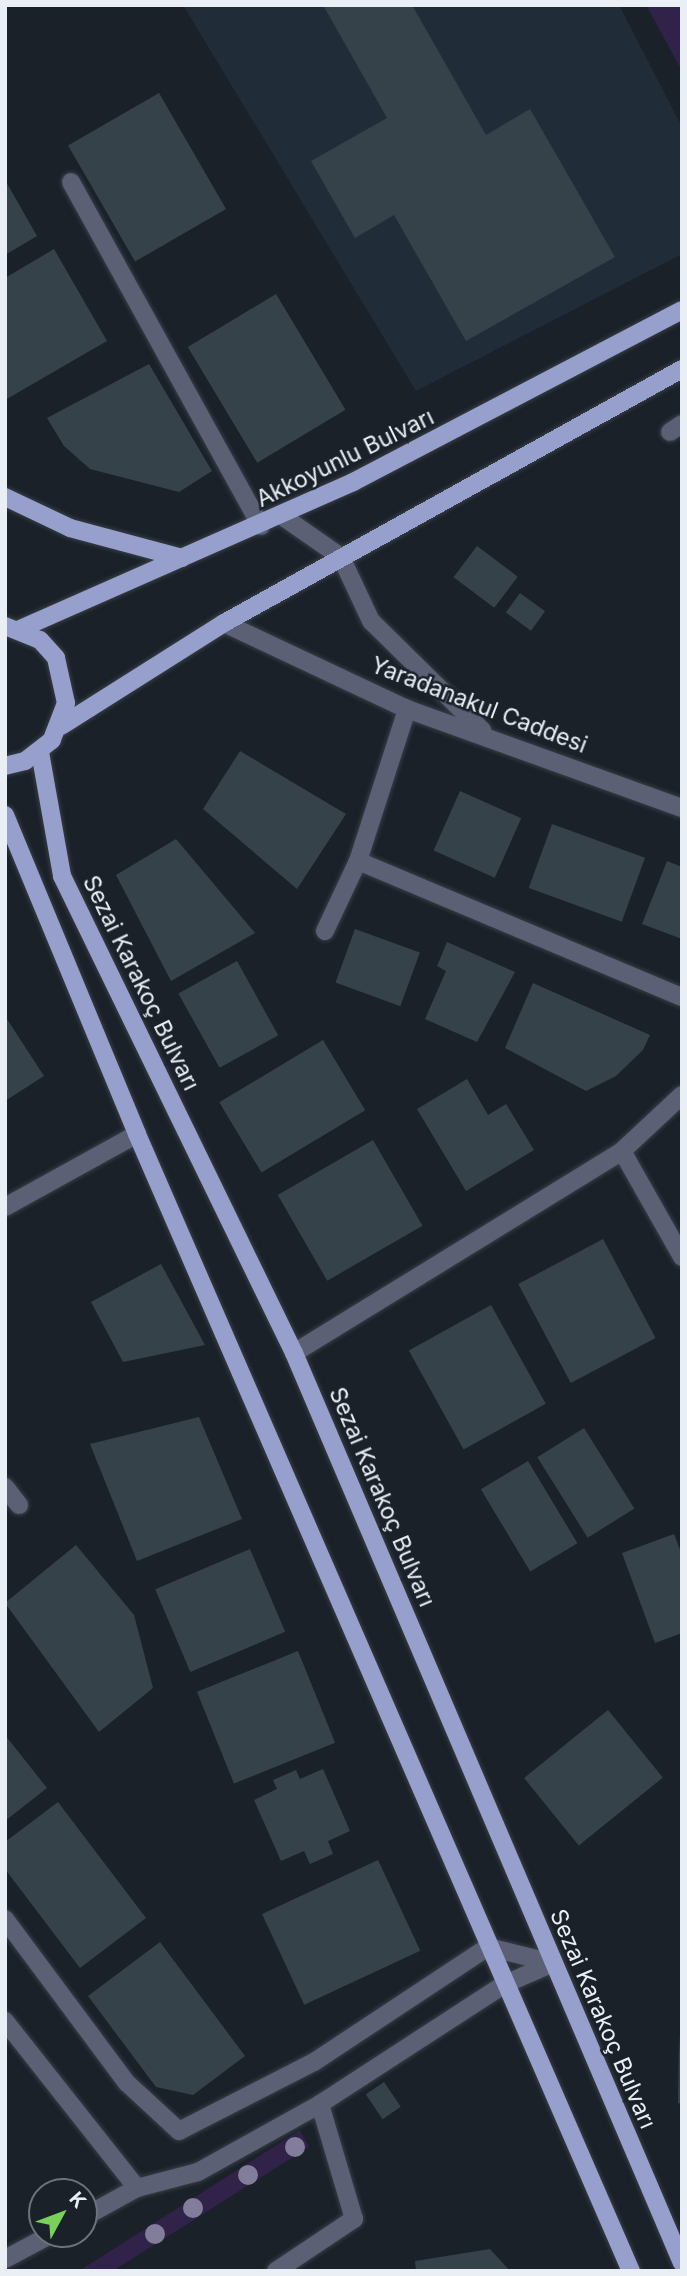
<!DOCTYPE html>
<html>
<head>
<meta charset="utf-8">
<style>
	body { margin:0 }
	#map { position:relative; width:687px; height:2276px; overflow:hidden; background:#1a2129; font-family:Inter,sans-serif }
	div>[style] { position:absolute }
	.built>* { inset:0; background:#212c39 }
	.green>* { inset:0; background:#302248 }
	.building>* { inset:0; background:#364249; transform-origin:0 0 }
	.roads { filter:drop-shadow(0 0 2px #373e46) drop-shadow(0 0 2px #373e46) }
	.minor>* { height:18px; margin:-9px; padding:0 9px; transform-origin:9px; border-radius:9px; background:#5c6075 }
	.major>* { height:18px; margin:-9px; padding:0 9px; transform-origin:9px; border-radius:9px; background:#979fcc }
	.trees>* { width:20px; height:20px; margin:-10px; border-radius:50%; background:#827d9a }
	span { translate:-50% -50%; white-space:nowrap; text-align:center; line-height:1.15; -webkit-text-stroke:5px #1a2129; paint-order:stroke }
	.street-label { font-size:23px; color:#eaeff5 }
	.frame { position:absolute; inset:0; border:7px solid #eaeff5; pointer-events:none }
	.north { position:absolute; left:28px; top:2178px; width:70px; height:70px; box-sizing:border-box; background:#1a2129; border:2px solid #6d737b; border-radius:50%; rotate:49deg; font-size:19px; font-weight:700; line-height:28px; text-align:center; color:#eaeff5 }
	.north::after { content:''; display:block; margin:auto; width:24px; height:32px; background:#78d158; clip-path:polygon(50% 0,100% 100%,50% 72%,0 100%) }
</style>
</head>
<body>
<div id="map">
	<div class="built">
		<div style="clip-path:polygon(183px 5px,619px 5px,682px 127px,682px 254px,416px 391px)"></div>
	</div>
	<div class="green">
		<div style="clip-path:polygon(646px 5px,682px 5px,682px 71px)"></div>
		<div style="clip-path:polygon(300px 2130px,309px 2147px,113px 2271px,79px 2271px)"></div>
	</div>
	<div class="building">
		<div style="clip-path:polygon(323px 5px,412px 5px,486px 135px,530px 109px,615px 257px,466px 341px,394px 215px,355px 238px,311px 161px,387px 118px)"></div>
		<div style="left:159px;top:93px;width:134px;height:105px;rotate:60deg"></div>
		<div style="clip-path:polygon(5px 180px,37px 236px,5px 255px)"></div>
		<div style="clip-path:polygon(54px 249px,107px 341px,5px 400px,5px 278px)"></div>
		<div style="left:276px;top:294px;width:135px;height:103px;rotate:59deg"></div>
		<div style="clip-path:polygon(149px 364px,212px 471px,179px 492px,90px 469px,64px 446px,47px 418px)"></div>
		<div style="left:477px;top:546px;width:51px;height:39px;rotate:37deg"></div>
		<div style="left:520px;top:593px;width:31px;height:24px;rotate:36deg"></div>
		<div style="clip-path:polygon(240px 751px,346px 814px,297px 889px,203px 809px)"></div>
		<div style="left:460px;top:791px;width:67px;height:65px;rotate:24deg"></div>
		<div style="left:552px;top:824px;width:99px;height:68px;rotate:20deg"></div>
		<div style="clip-path:polygon(176px 839px,255px 933px,171px 981px,116px 875px)"></div>
		<div style="clip-path:polygon(667px 861px,682px 867px,682px 939px,642px 924px)"></div>
		<div style="left:355px;top:929px;width:69px;height:57px;rotate:20deg"></div>
		<div style="clip-path:polygon(447px 942px,515px 972px,477px 1042px,425px 1019px,446px 971px,437px 966px)"></div>
		<div style="left:237px;top:961px;width:85px;height:67px;rotate:61deg"></div>
		<div style="clip-path:polygon(533px 983px,650px 1035px,643px 1050px,616px 1076px,586px 1091px,505px 1048px)"></div>
		<div style="clip-path:polygon(5px 1016px,44px 1076px,5px 1101px)"></div>
		<div style="left:323px;top:1040px;width:82px;height:121px;rotate:59deg"></div>
		<div style="clip-path:polygon(467px 1079px,488px 1115px,506px 1104px,534px 1150px,466px 1191px,417px 1109px)"></div>
		<div style="left:373px;top:1140px;width:99px;height:110px;rotate:60deg"></div>
		<div style="left:603px;top:1239px;width:112px;height:96px;rotate:62deg"></div>
		<div style="clip-path:polygon(161px 1264px,205px 1345px,123px 1362px,91px 1302px)"></div>
		<div style="left:491px;top:1305px;width:113px;height:94px;rotate:61deg"></div>
		<div style="clip-path:polygon(199px 1417px,242px 1519px,137px 1561px,90px 1444px)"></div>
		<div style="left:584px;top:1428px;width:95px;height:55px;rotate:58deg"></div>
		<div style="left:528px;top:1461px;width:96px;height:55px;rotate:59deg"></div>
		<div style="clip-path:polygon(674px 1534px,682px 1555px,682px 1633px,655px 1643px,622px 1553px)"></div>
		<div style="clip-path:polygon(76px 1545px,134px 1615px,153px 1688px,99px 1732px,5px 1603px)"></div>
		<div style="left:250px;top:1549px;width:90px;height:103px;rotate:67deg"></div>
		<div style="left:298px;top:1651px;width:99px;height:109px;rotate:68deg"></div>
		<div style="left:608px;top:1710px;width:87px;height:108px;rotate:51deg"></div>
		<div style="clip-path:polygon(5px 1735px,47px 1788px,5px 1821px)"></div>
		<div style="clip-path:polygon(323px 1769px,350px 1831px,328px 1841px,333px 1854px,310px 1864px,304px 1851px,281px 1861px,254px 1800px,277px 1789px,273px 1780px,296px 1770px,300px 1779px)"></div>
		<div style="clip-path:polygon(58px 1802px,146px 1918px,80px 1968px,5px 1869px,5px 1842px)"></div>
		<div style="left:378px;top:1860px;width:100px;height:128px;rotate:65deg"></div>
		<div style="clip-path:polygon(160px 1942px,245px 2056px,193px 2095px,156px 2087px,88px 1996px)"></div>
		<div style="clip-path:polygon(679px 2033px,682px 2102px,678px 2104px)"></div>
		<div style="left:384px;top:2082px;width:30px;height:22px;rotate:56deg"></div>
		<div style="clip-path:polygon(490px 2249px,510px 2271px,416px 2271px,415px 2261px)"></div>
	</div>
	<div class="roads">
		<div class="minor">
			<div style="left:71px;top:182px;width:393px;rotate:61.1deg"></div>
			<div style="left:670px;top:432px;width:14px;rotate:-34deg"></div>
			<div style="left:282px;top:516px;width:72px;rotate:34.8deg"></div>
			<div style="left:341px;top:557px;width:71px;rotate:64.9deg"></div>
			<div style="left:371px;top:621px;width:156px;rotate:44.5deg"></div>
			<div style="left:224px;top:623px;width:202px;rotate:25.2deg"></div>
			<div style="left:407px;top:709px;width:292px;rotate:19.8deg"></div>
			<div style="left:358px;top:861px;width:351px;rotate:22.8deg"></div>
			<div style="left:325px;top:931px;width:77px;rotate:-64.8deg"></div>
			<div style="left:358px;top:861px;width:160px;rotate:-72.1deg"></div>
			<div style="left:622px;top:1151px;width:122px;rotate:60.5deg"></div>
			<div style="left:5px;top:1207px;width:151px;rotate:-28.9deg"></div>
			<div style="left:294px;top:1353px;width:385px;rotate:-31.6deg"></div>
			<div style="left:622px;top:1151px;width:82px;rotate:-43deg"></div>
			<div style="left:5px;top:1487px;width:23px;rotate:52deg"></div>
			<div style="left:5px;top:1919px;width:204px;rotate:53.4deg"></div>
			<div style="left:127px;top:2083px;width:71px;rotate:42.7deg"></div>
			<div style="left:179px;top:2131px;width:152px;rotate:-27.1deg"></div>
			<div style="left:314px;top:2062px;width:209px;rotate:-33.5deg"></div>
			<div style="left:488px;top:1947px;width:67px;rotate:13.8deg"></div>
			<div style="left:5px;top:2021px;width:213px;rotate:51.7deg"></div>
			<div style="left:84px;top:2217px;width:60px;rotate:-28.7deg"></div>
			<div style="left:137px;top:2188px;width:63px;rotate:-14.7deg"></div>
			<div style="left:198px;top:2172px;width:140px;rotate:-29.1deg"></div>
			<div style="left:320px;top:2104px;width:221px;rotate:-33deg"></div>
			<div style="left:505px;top:1984px;width:52px;rotate:-23.6deg"></div>
			<div style="left:5px;top:2259px;width:53px;rotate:-28deg"></div>
			<div style="left:276px;top:2271px;width:94px;rotate:-33.7deg"></div>
			<div style="left:354px;top:2219px;width:120px;rotate:-106.5deg"></div>
		</div>
		<div class="major">
			<div style="left:5px;top:497px;width:72px;rotate:25.5deg"></div>
			<div style="left:70px;top:528px;width:116px;rotate:15deg"></div>
			<div style="left:5px;top:626px;width:38px;rotate:22deg"></div>
			<div style="left:40px;top:640px;width:24px;rotate:48deg"></div>
			<div style="left:56px;top:658px;width:46px;rotate:77.5deg"></div>
			<div style="left:66px;top:703px;width:40px;rotate:111deg"></div>
			<div style="left:52px;top:740px;width:34px;rotate:142deg"></div>
			<div style="left:25px;top:761px;width:21px;rotate:166deg"></div>
			<div style="left:20px;top:629px;width:364px;rotate:-23.8deg"></div>
			<div style="left:353px;top:482px;width:371px;rotate:-27.6deg"></div>
			<div style="left:61px;top:726px;width:193px;rotate:-32.3deg"></div>
			<div style="left:224px;top:623px;width:524px;rotate:-29.01deg"></div>
			<div style="left:40px;top:752px;width:126px;rotate:79.9deg"></div>
			<div style="left:62px;top:876px;width:530px;rotate:64.06deg"></div>
			<div style="left:294px;top:1353px;width:989px;rotate:66.91deg"></div>
			<div style="left:5px;top:815px;width:345px;rotate:67.5deg"></div>
			<div style="left:137px;top:1134px;width:1240px;rotate:66.52deg"></div>
		</div>
	</div>
	<div class="trees">
		<div style="left:295px;top:2147px"></div>
		<div style="left:248px;top:2175px"></div>
		<div style="left:193px;top:2208px"></div>
		<div style="left:155px;top:2234px"></div>
	</div>
	<div class="street-label">
		<span style="left:345px;top:458px;rotate:-26deg">Akkoyunlu Bulvarı</span>
		<span style="left:479px;top:705px;rotate:21deg">Yaradanakul Caddesi</span>
		<span style="left:141px;top:983px;rotate:64deg">Sezai Karakoç Bulvarı</span>
		<span style="left:382px;top:1497px;rotate:67deg">Sezai Karakoç Bulvarı</span>
		<span style="left:603px;top:2019px;rotate:67deg">Sezai Karakoç Bulvarı</span>
	</div>
	<div class="frame"></div>
	<div class="north">K</div>
</div>
</body>
</html>
